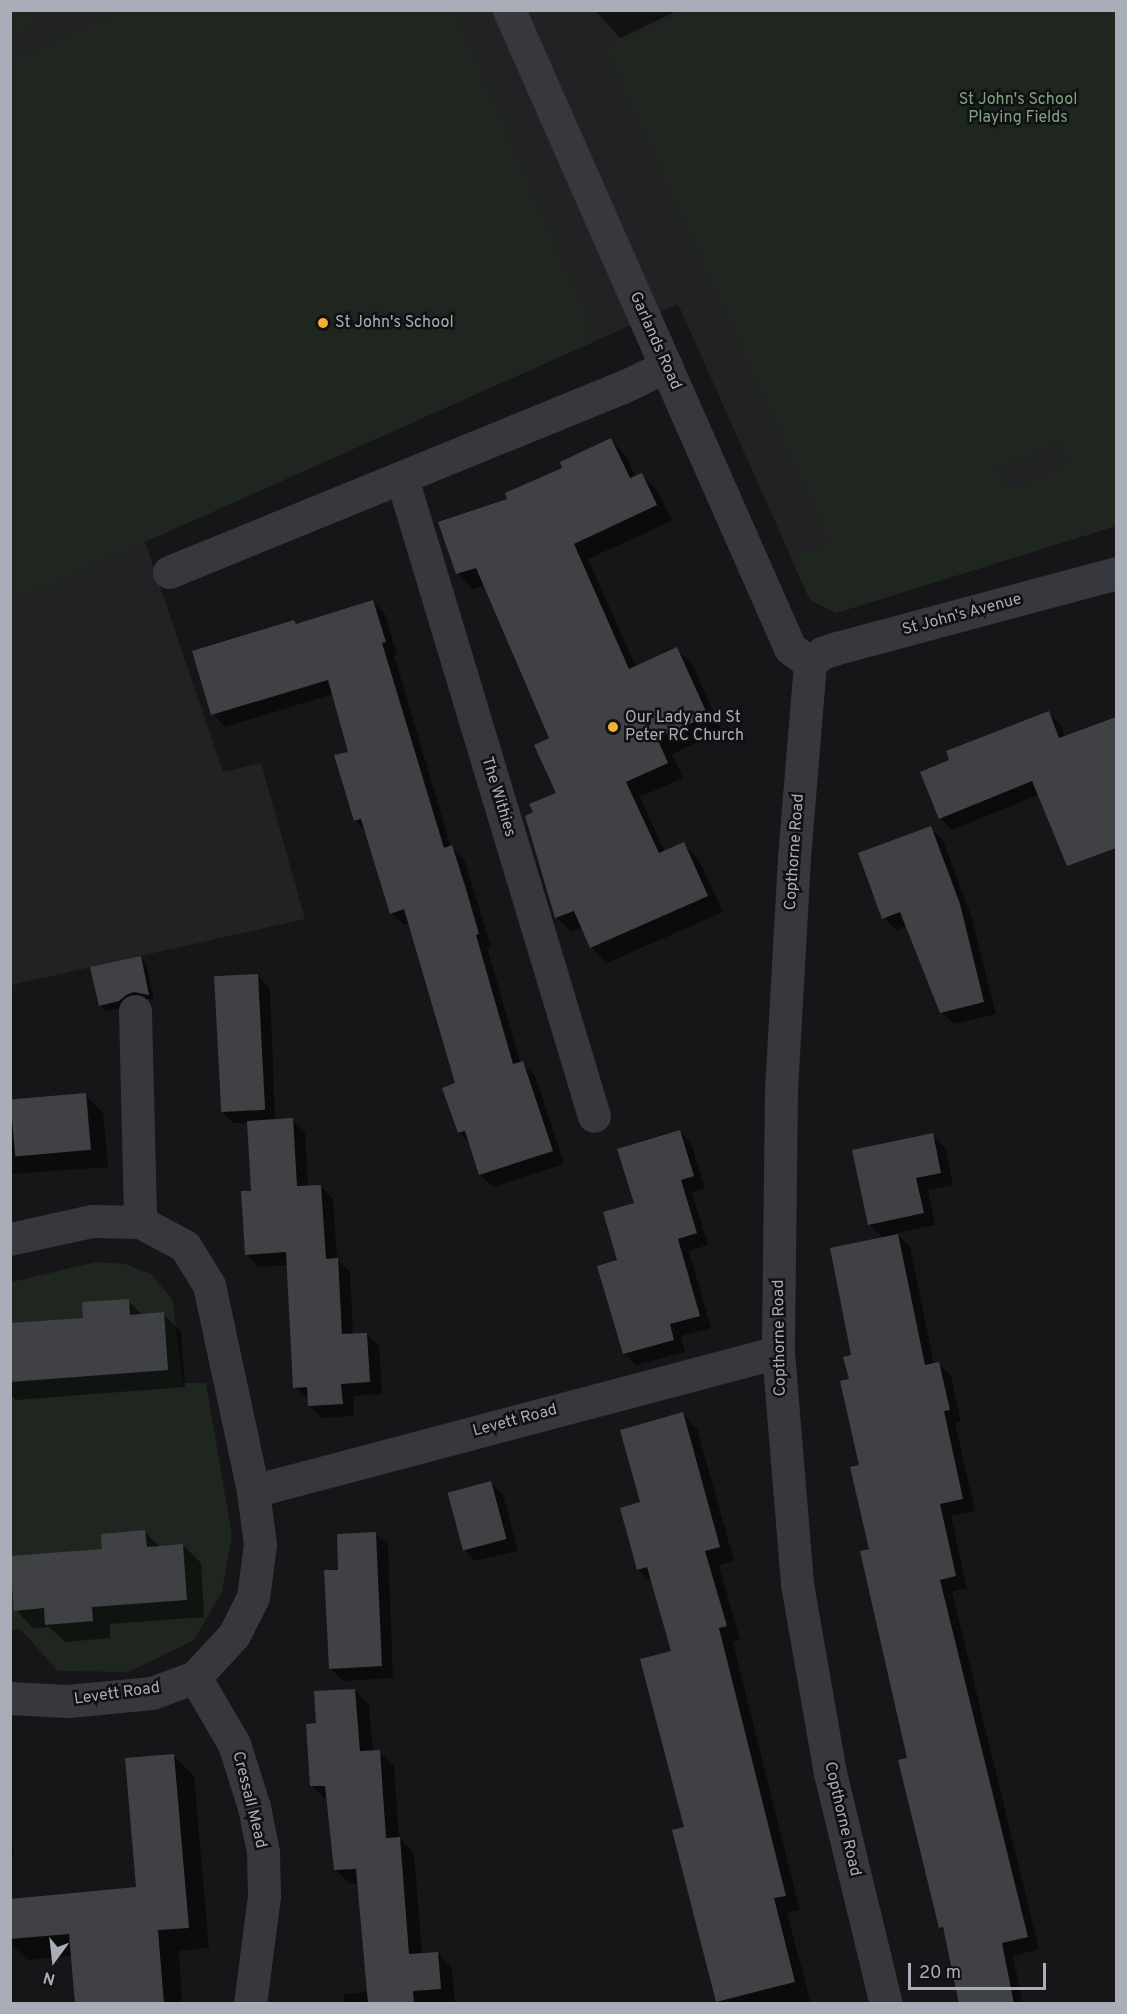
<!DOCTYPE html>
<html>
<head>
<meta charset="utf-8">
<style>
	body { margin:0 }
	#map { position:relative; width:1127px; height:2014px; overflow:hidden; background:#161618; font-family:Overpass,sans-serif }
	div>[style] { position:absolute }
	.built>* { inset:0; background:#222225 }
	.green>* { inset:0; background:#1e261f }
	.shadow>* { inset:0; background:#0007 }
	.building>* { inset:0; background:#404145; transform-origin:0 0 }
	.minor>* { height:33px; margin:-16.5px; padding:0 16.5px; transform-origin:16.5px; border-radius:16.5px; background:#37383d }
	.dots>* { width:16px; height:16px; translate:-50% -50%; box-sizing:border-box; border:3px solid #111113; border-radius:50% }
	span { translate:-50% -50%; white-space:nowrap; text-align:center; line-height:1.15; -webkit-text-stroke:5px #111113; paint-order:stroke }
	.park-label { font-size:16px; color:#7fa381 }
	.poi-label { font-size:16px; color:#a8adb8 }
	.left { translate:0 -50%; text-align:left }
	.street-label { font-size:16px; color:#a8adb8 }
	.frame { position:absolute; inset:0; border:12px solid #a8adb8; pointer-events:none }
	.north { position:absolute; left:24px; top:1930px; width:60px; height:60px; -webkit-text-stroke:4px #111113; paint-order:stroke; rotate:195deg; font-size:16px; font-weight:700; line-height:24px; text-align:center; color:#a8adb8 }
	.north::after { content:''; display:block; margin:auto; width:21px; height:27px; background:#a8adb8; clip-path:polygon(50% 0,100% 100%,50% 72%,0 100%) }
	.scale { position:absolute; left:908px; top:1963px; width:138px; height:27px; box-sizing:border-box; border:3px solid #a8adb8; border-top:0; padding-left:8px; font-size:18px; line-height:21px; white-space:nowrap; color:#a8adb8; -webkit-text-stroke:4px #111113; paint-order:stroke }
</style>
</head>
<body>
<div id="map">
	<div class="built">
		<div style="clip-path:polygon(10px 11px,1116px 11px,1116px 526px,836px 613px,810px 600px,678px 304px,145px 542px,223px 772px,261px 763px,305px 919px,11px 985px)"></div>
	</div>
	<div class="green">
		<div style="clip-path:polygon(10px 11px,39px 11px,42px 17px,32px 29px,11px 40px)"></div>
		<div style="clip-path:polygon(121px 11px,455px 11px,586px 313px,593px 342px,11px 602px,11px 60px)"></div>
		<div style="clip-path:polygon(evenodd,685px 11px,1116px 11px,1116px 526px,836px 613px,810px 600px,790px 556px,830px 544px,604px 47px,685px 11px,1060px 441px,1068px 465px,1008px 490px,996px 470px,1060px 441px)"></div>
		<div style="clip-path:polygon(96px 1262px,125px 1264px,151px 1274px,172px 1299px,183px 1383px,206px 1383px,232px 1535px,222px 1592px,194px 1640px,129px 1672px,58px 1671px,21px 1630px,11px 1629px,11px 1282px)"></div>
	</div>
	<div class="shadow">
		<div style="clip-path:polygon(595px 10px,679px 10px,620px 38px)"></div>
		<div style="clip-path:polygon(611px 440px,626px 456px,636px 477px,642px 475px,657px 490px,672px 521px,588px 559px,636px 667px,676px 649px,692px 664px,722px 731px,672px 754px,683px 778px,640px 797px,665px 852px,683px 844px,699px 860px,723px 912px,607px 963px,591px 947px,583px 928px,571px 932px,556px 917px,558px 794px,550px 739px,485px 585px,472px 589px,457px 573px,509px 500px)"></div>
		<div style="clip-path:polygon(373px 602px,385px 614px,397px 654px,394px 655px,451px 847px,464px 859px,491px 946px,487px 948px,521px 1064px,535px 1075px,564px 1164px,493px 1187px,480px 1175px,470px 1144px,459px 1132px,457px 1084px,410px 923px,404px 925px,391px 913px,367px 832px,355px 820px,349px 753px,333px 694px,225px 727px,213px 714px,294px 622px,298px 625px)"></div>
		<div style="clip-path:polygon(1049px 713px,1061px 725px,1065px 737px,1116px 718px,1116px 842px,1073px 858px,1040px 794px,952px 830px,940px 818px,951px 761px)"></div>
		<div style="clip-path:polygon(930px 828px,943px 840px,972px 918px,996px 1014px,954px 1024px,941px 1012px,907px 926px,896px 930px,884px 918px)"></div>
		<div style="clip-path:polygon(140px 957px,146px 963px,154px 1000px,141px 998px,125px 1007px,106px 1011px,100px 1005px)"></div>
		<div style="clip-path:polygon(257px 976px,270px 988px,275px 1121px,292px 1120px,305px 1132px,308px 1187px,321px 1186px,333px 1199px,337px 1259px,350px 1272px,353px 1335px,367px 1334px,379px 1346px,382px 1394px,353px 1396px,354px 1416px,321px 1418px,309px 1405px,309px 1400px,295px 1388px,288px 1265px,258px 1267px,246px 1254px,253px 1192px,248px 1123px,233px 1123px,221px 1111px)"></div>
		<div style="clip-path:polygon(85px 1095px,103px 1113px,108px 1167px,10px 1174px,10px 1100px)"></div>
		<div style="clip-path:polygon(679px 1131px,691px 1143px,705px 1188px,692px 1192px,708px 1245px,689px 1251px,711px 1328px,681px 1336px,685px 1352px,636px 1365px,624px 1353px,619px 1261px,636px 1204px)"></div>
		<div style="clip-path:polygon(932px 1135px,945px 1147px,953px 1185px,928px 1190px,935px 1225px,896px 1233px,910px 1247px,934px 1365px,939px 1364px,951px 1376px,961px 1422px,955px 1423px,975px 1511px,951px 1516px,967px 1588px,952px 1592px,1039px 1949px,1013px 1956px,1023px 2004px,961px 2004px,946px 1934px,940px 1927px,871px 1550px,850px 1380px,853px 1356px,883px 1238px,869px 1224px)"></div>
		<div style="clip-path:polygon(128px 1301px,144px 1316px,163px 1314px,181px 1332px,185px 1387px,16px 1400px,10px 1395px,10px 1325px,85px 1319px)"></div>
		<div style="clip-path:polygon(683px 1414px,697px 1429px,734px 1561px,719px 1565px,740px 1640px,733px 1642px,800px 1910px,787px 1913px,811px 2004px,719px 2004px,684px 1871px,686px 1828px,673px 1652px,653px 1584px,638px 1569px,642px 1503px)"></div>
		<div style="clip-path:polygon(491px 1483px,503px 1495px,518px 1551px,475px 1561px,463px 1548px)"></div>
		<div style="clip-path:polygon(145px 1532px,160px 1547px,183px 1545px,201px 1563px,204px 1617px,110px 1624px,110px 1638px,65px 1642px,49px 1627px,33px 1628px,16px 1610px,103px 1550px)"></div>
		<div style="clip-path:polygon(375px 1533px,388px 1545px,393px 1678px,343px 1681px,330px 1668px,340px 1572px)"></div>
		<div style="clip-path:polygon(355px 1690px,369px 1705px,373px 1752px,379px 1752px,394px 1766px,399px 1838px,414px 1853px,422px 1954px,437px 1953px,452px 1968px,455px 2003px,344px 2004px,344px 1994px,368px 1992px,359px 1884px,350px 1884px,335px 1869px,327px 1800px,312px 1786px,318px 1725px)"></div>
		<div style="clip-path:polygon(173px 1755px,194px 1776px,209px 1948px,179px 1951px,182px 2004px,76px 2004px,73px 1956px,27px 1960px,10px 1943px,10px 1901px,137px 1888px)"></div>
		<div style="clip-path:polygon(10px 1808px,14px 1858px,10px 1858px)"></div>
	</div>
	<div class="building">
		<div style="clip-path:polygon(611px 438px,630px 478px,642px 473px,657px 505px,574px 544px,629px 669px,677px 647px,708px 716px,657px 738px,668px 763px,626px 782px,659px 853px,684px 842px,708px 896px,590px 948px,574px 911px,555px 918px,525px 816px,533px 812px,529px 804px,556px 793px,534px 745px,549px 738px,476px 568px,456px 574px,438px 522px,507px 499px,505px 493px,562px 468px,560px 462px)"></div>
		<div style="clip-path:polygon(373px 600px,386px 642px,382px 643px,444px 848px,452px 845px,466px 889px,479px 934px,476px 935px,513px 1064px,523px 1061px,553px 1151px,479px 1175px,465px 1131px,458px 1133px,442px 1088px,455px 1083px,404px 909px,390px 914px,361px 819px,354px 821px,334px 755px,348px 752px,328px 680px,211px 715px,192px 651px,294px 620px,296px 624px)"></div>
		<div style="clip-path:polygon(1049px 711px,1059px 738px,1116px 717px,1116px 848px,1067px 866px,1032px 781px,939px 819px,920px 772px,949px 760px,946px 751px)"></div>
		<div style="clip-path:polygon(931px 826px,960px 904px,984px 1002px,940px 1013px,900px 912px,882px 919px,858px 853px)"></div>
		<div style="clip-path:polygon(141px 956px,149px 995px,134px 992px,126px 995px,119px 1001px,99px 1006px,90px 967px)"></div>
		<div style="left:258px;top:974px;width:136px;height:44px;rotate:87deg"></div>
		<div style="left:86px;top:1093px;width:57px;height:76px;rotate:85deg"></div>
		<div style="clip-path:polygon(293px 1118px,297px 1186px,321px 1185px,326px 1259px,338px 1258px,342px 1334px,367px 1333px,370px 1382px,341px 1384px,343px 1404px,308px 1406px,307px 1387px,293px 1388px,286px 1252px,245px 1255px,241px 1191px,251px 1191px,247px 1121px)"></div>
		<div style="clip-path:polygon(680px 1130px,694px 1176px,681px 1180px,697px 1233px,678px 1239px,700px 1316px,670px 1324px,674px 1340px,623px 1354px,597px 1266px,617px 1260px,603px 1212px,634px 1203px,617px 1149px)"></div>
		<div style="clip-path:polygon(933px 1133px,941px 1173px,916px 1178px,924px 1213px,868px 1225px,852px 1150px)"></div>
		<div style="clip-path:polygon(898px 1234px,925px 1365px,939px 1362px,950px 1410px,944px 1411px,963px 1499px,940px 1504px,956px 1576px,940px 1580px,1028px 1937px,1002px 1943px,1014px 2004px,959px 2004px,943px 1927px,939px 1928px,898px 1760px,907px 1758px,860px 1551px,869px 1549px,850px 1467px,859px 1465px,840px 1381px,849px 1379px,843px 1357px,851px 1355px,830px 1248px)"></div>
		<div style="clip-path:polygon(129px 1299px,130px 1315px,164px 1312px,168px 1370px,10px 1382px,10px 1323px,83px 1318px,82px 1302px)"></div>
		<div style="clip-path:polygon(683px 1412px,720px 1547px,705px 1551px,727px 1626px,719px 1628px,786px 1896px,774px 1898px,795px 1982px,716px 2002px,672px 1830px,684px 1827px,640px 1659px,671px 1651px,647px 1567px,637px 1570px,620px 1508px,640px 1502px,620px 1430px)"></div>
		<div style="left:491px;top:1481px;width:60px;height:45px;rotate:75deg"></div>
		<div style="clip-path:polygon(145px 1530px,147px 1547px,183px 1544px,187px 1600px,92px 1607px,93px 1621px,45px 1625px,44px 1608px,14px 1611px,10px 1556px,102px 1549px,101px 1534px)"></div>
		<div style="clip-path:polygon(376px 1532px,382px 1666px,329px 1669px,324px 1570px,338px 1570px,337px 1534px)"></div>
		<div style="clip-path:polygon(355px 1689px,360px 1751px,380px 1750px,386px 1838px,400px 1837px,409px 1954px,438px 1952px,441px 1989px,413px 1991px,414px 2004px,368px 2004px,356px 1869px,334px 1870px,325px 1786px,310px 1786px,306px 1724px,316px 1723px,314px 1691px)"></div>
		<div style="clip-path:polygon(174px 1754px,189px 1928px,158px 1930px,164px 2004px,75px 2004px,69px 1934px,10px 1939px,10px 1899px,136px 1887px,125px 1758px)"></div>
	</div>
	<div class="minor">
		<div style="left:509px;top:10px;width:697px;rotate:66.23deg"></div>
		<div style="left:790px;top:648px;width:25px;rotate:37deg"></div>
		<div style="left:402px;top:478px;width:666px;rotate:73.25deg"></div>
		<div style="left:169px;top:572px;width:490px;rotate:-22.2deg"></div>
		<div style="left:623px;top:387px;width:48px;rotate:-26deg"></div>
		<div style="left:810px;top:663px;width:196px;rotate:94.7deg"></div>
		<div style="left:794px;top:858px;width:235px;rotate:93.2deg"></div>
		<div style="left:781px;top:1093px;width:259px;rotate:90.7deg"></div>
		<div style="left:778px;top:1352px;width:233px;rotate:85.3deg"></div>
		<div style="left:797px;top:1584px;width:192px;rotate:80.1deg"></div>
		<div style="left:830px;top:1773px;width:238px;rotate:76.4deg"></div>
		<div style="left:810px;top:663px;width:16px;rotate:-40deg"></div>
		<div style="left:822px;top:653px;width:16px;rotate:-18deg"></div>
		<div style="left:837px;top:648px;width:289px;rotate:-15deg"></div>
		<div style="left:135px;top:1011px;width:211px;rotate:88.6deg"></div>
		<div style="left:10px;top:1239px;width:84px;rotate:-12.4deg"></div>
		<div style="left:92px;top:1221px;width:48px;rotate:1.2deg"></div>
		<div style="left:140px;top:1222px;width:51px;rotate:28.1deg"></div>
		<div style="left:185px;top:1246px;width:46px;rotate:58.4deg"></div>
		<div style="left:209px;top:1285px;width:211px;rotate:77.9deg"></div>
		<div style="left:253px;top:1491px;width:53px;rotate:82.5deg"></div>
		<div style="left:260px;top:1544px;width:53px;rotate:97.5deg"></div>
		<div style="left:253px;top:1597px;width:42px;rotate:116.6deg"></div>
		<div style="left:234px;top:1635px;width:57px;rotate:132.9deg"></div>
		<div style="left:195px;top:1677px;width:46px;rotate:159.6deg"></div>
		<div style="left:152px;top:1693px;width:85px;rotate:174.6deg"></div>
		<div style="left:67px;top:1701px;width:57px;rotate:-177deg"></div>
		<div style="left:253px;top:1491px;width:543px;rotate:-14.83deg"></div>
		<div style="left:195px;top:1677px;width:78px;rotate:59.8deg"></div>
		<div style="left:234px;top:1744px;width:66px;rotate:72.4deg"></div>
		<div style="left:254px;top:1807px;width:46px;rotate:78.7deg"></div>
		<div style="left:263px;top:1852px;width:44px;rotate:88.7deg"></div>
		<div style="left:264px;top:1896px;width:109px;rotate:97.4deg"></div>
	</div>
	<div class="dots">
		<div style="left:323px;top:323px;background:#f2b134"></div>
		<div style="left:613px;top:727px;background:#f2b134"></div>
	</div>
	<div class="park-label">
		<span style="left:1018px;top:109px">St John's School<br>Playing Fields</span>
	</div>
	<div class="poi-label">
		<span class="left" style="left:335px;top:323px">St John's School</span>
		<span class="left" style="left:625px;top:727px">Our Lady and St<br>Peter RC Church</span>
	</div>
	<div class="street-label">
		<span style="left:655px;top:341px;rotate:66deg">Garlands Road</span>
		<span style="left:962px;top:615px;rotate:-15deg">St John's Avenue</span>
		<span style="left:498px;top:797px;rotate:73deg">The Withies</span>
		<span style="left:795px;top:852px;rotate:-86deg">Copthorne Road</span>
		<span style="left:780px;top:1338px;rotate:-91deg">Copthorne Road</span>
		<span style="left:515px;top:1421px;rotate:-15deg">Levett Road</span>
		<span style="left:117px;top:1694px;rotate:-8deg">Levett Road</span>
		<span style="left:249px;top:1800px;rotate:76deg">Cressall Mead</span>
		<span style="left:842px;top:1819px;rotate:77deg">Copthorne Road</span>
	</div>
	<div class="frame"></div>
	<div class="north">N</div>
	<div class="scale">20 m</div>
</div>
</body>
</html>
